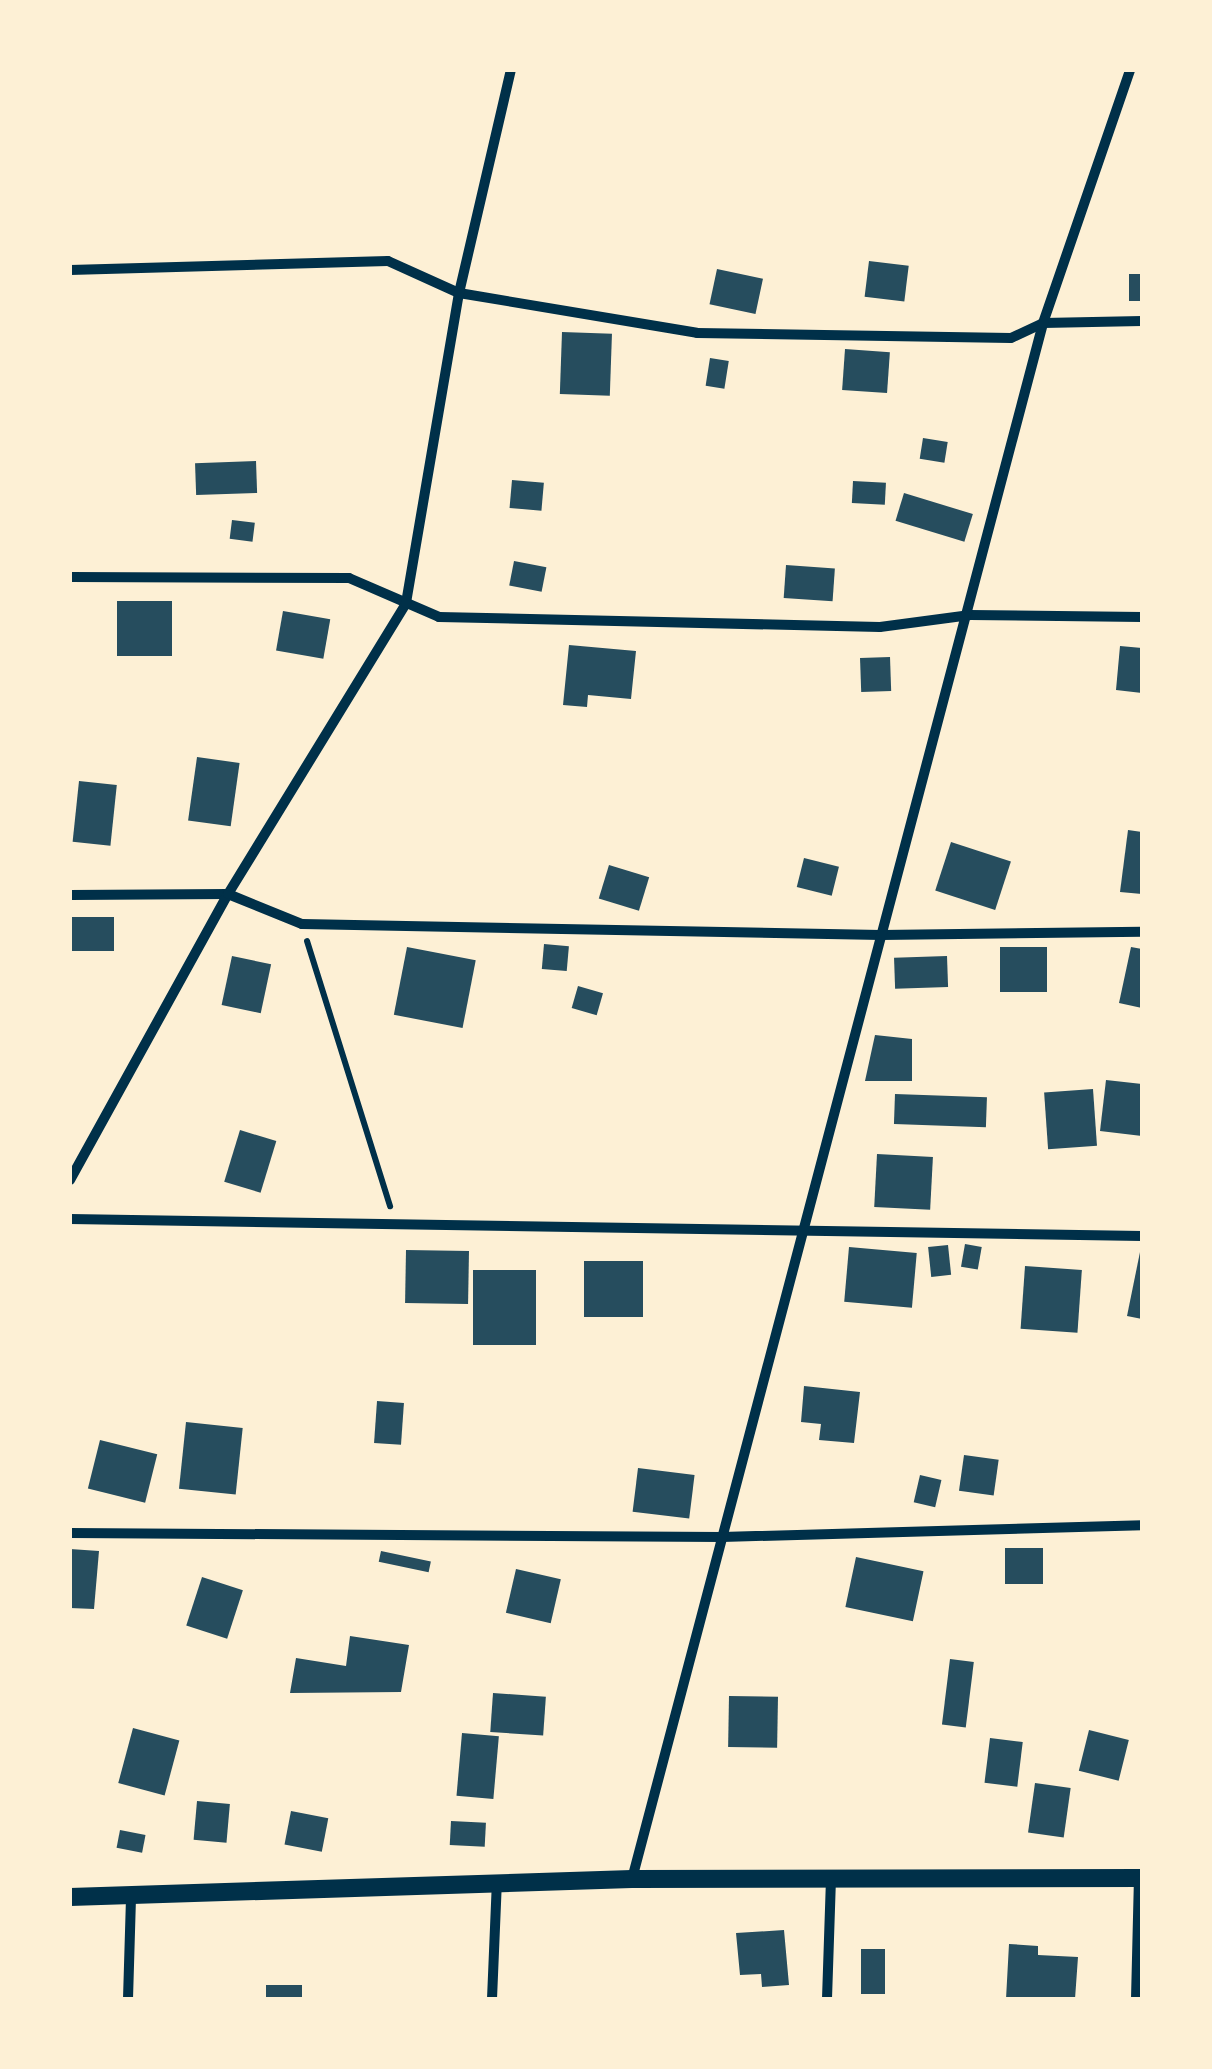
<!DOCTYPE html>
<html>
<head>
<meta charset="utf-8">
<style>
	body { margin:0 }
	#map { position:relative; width:1212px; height:2069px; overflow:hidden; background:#fdf0d5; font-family:Georgia,serif }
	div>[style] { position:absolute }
	.building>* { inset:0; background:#264d5e; transform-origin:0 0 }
	.path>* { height:6px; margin:-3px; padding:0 3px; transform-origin:3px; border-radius:3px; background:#003049 }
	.minor>* { height:10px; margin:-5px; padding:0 5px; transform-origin:5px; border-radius:5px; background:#003049 }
	.tertiary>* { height:18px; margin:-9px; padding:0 9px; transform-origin:9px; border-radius:9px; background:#003049 }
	span { translate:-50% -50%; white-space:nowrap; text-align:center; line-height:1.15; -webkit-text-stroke:8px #fdf0d5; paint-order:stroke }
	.frame { position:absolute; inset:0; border:72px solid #fdf0d5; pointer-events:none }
</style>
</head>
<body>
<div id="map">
	<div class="building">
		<div style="left:869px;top:261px;width:40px;height:36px;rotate:7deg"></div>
		<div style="left:717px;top:269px;width:47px;height:36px;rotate:12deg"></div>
		<div style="left:1129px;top:274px;width:13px;height:27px"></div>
		<div style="left:562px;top:332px;width:50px;height:62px;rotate:2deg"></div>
		<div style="left:845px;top:349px;width:45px;height:41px;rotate:4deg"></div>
		<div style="left:710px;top:358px;width:19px;height:28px;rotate:9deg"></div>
		<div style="left:923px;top:438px;width:25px;height:21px;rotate:9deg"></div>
		<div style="left:256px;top:461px;width:32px;height:61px;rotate:88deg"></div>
		<div style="left:512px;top:480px;width:32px;height:28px;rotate:5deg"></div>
		<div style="left:853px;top:481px;width:33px;height:22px;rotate:3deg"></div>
		<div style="left:904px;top:493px;width:72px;height:29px;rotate:17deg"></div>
		<div style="left:232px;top:520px;width:23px;height:19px;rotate:7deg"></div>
		<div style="left:514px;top:561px;width:33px;height:25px;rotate:11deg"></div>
		<div style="left:786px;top:565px;width:49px;height:33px;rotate:4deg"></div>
		<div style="left:117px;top:601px;width:55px;height:55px"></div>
		<div style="left:283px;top:611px;width:48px;height:40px;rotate:10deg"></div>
		<div style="clip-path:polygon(569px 645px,636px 651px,631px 699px,588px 695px,587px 707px,563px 705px)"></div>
		<div style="clip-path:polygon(1120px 646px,1142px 648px,1142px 693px,1116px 690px)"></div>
		<div style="left:890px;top:657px;width:34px;height:30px;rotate:88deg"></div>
		<div style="left:197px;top:757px;width:43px;height:64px;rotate:8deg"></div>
		<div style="left:79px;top:781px;width:38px;height:61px;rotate:6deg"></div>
		<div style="clip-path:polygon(1128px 830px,1142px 832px,1142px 894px,1120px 892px)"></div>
		<div style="left:951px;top:842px;width:63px;height:51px;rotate:18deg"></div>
		<div style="left:804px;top:858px;width:36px;height:30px;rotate:14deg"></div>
		<div style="left:609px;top:865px;width:42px;height:35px;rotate:17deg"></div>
		<div style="left:72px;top:917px;width:42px;height:34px"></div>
		<div style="left:544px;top:944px;width:25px;height:25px;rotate:5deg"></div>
		<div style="left:407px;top:947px;width:70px;height:69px;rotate:11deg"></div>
		<div style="left:1000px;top:947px;width:47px;height:45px"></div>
		<div style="clip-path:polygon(1131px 947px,1142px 949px,1142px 1008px,1119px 1003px)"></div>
		<div style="left:232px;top:956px;width:40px;height:50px;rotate:12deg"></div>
		<div style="left:947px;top:956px;width:31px;height:53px;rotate:88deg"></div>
		<div style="left:578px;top:986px;width:26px;height:23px;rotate:16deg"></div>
		<div style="clip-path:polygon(875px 1035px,912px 1039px,912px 1081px,865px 1081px)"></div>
		<div style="clip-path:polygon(1106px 1080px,1142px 1084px,1142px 1136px,1100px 1131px)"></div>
		<div style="left:1093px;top:1089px;width:57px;height:49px;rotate:86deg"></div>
		<div style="left:895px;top:1094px;width:92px;height:30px;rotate:2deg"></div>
		<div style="left:240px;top:1130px;width:38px;height:54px;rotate:17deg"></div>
		<div style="left:877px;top:1154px;width:56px;height:53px;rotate:3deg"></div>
		<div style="left:965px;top:1244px;width:17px;height:23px;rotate:10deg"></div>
		<div style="left:948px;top:1245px;width:30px;height:20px;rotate:84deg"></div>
		<div style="left:849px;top:1247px;width:68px;height:55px;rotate:5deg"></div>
		<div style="left:406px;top:1250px;width:63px;height:53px;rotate:1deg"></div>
		<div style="clip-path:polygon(1140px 1252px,1142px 1252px,1142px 1319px,1127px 1316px)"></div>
		<div style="left:584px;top:1261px;width:59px;height:56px"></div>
		<div style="left:1025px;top:1266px;width:57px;height:63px;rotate:4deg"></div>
		<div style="left:473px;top:1270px;width:63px;height:75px"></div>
		<div style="clip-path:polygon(804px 1386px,860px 1392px,854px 1443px,819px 1440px,821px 1424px,801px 1422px)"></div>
		<div style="left:377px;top:1401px;width:27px;height:42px;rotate:4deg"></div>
		<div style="left:186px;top:1422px;width:57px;height:67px;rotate:6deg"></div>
		<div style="left:100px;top:1440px;width:59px;height:50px;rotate:14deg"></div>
		<div style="left:964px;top:1455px;width:35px;height:36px;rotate:8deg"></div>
		<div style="left:638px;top:1468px;width:57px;height:44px;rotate:7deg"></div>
		<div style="left:920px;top:1475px;width:22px;height:28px;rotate:13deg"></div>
		<div style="left:1043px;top:1548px;width:36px;height:38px;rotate:90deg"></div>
		<div style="clip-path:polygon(70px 1549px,99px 1551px,94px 1609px,70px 1608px)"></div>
		<div style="left:381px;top:1551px;width:51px;height:11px;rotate:12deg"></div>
		<div style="left:856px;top:1557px;width:69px;height:51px;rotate:12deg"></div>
		<div style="left:516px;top:1569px;width:46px;height:45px;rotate:13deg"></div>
		<div style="left:202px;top:1577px;width:43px;height:51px;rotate:18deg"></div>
		<div style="clip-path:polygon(350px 1636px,409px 1645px,401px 1692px,290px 1693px,296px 1658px,346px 1666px)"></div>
		<div style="left:950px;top:1659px;width:24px;height:66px;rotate:7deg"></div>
		<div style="left:493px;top:1693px;width:53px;height:39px;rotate:4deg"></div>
		<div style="left:729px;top:1696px;width:49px;height:51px;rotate:1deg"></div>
		<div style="left:133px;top:1728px;width:48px;height:57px;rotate:15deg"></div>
		<div style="left:1089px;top:1730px;width:41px;height:42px;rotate:14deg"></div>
		<div style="left:462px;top:1733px;width:37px;height:63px;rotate:5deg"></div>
		<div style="left:990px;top:1738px;width:33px;height:45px;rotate:7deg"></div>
		<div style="left:1035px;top:1783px;width:36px;height:50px;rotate:8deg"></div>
		<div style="left:197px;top:1801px;width:33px;height:39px;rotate:5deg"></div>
		<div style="left:291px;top:1811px;width:38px;height:34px;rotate:11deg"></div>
		<div style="left:451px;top:1821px;width:35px;height:24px;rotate:3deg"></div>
		<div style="left:120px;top:1830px;width:26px;height:18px;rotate:11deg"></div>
		<div style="clip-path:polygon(784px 1930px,789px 1985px,762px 1987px,761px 1974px,740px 1975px,736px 1933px)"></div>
		<div style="clip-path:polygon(1009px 1944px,1038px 1946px,1038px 1955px,1078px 1957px,1075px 1999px,1006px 1999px)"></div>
		<div style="left:861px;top:1949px;width:24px;height:45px"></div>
		<div style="left:266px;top:1985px;width:36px;height:14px"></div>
	</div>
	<div class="path">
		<div style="left:307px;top:941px;width:278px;rotate:72.6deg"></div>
	</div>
	<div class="minor">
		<div style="left:70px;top:270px;width:318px;rotate:-1.6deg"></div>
		<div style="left:388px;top:261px;width:78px;rotate:24.3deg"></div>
		<div style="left:459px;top:293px;width:241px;rotate:9.5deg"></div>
		<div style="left:697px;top:333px;width:314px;rotate:0.9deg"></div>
		<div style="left:1011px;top:338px;width:35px;rotate:-25deg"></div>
		<div style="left:1043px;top:323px;width:99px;rotate:-1.2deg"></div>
		<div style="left:70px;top:577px;width:279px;rotate:0.2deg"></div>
		<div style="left:349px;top:578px;width:98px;rotate:23.4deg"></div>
		<div style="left:439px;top:617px;width:441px;rotate:1.3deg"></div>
		<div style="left:880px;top:627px;width:91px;rotate:-7.6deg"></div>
		<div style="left:970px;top:615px;width:172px;rotate:0.7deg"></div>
		<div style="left:70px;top:895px;width:158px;rotate:-0.4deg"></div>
		<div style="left:228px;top:894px;width:80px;rotate:22.1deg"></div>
		<div style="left:302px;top:924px;width:579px;rotate:1.09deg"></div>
		<div style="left:881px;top:935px;width:261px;rotate:-0.7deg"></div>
		<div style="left:70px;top:1180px;width:327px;rotate:-61.1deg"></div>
		<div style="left:228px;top:894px;width:341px;rotate:-58.5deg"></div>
		<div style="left:406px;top:603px;width:314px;rotate:-80.3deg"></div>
		<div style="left:459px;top:293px;width:229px;rotate:-76.9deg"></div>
		<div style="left:70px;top:1219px;width:1072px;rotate:0.91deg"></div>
		<div style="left:70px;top:1533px;width:652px;rotate:0.35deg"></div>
		<div style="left:722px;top:1537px;width:420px;rotate:-1.6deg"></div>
		<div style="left:632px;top:1879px;width:1609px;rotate:-75.2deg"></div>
		<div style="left:1043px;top:323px;width:268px;rotate:-71deg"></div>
		<div style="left:128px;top:1999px;width:104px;rotate:-88.3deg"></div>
		<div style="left:492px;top:1999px;width:117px;rotate:-87.6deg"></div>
		<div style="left:827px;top:1999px;width:118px;rotate:-88.1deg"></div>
		<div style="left:1136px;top:1999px;width:121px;rotate:-88.6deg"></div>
	</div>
	<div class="tertiary">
		<div style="left:70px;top:1897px;width:562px;rotate:-1.83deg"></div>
		<div style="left:632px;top:1879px;width:510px;rotate:-0.11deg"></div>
	</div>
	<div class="frame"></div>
</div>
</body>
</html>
